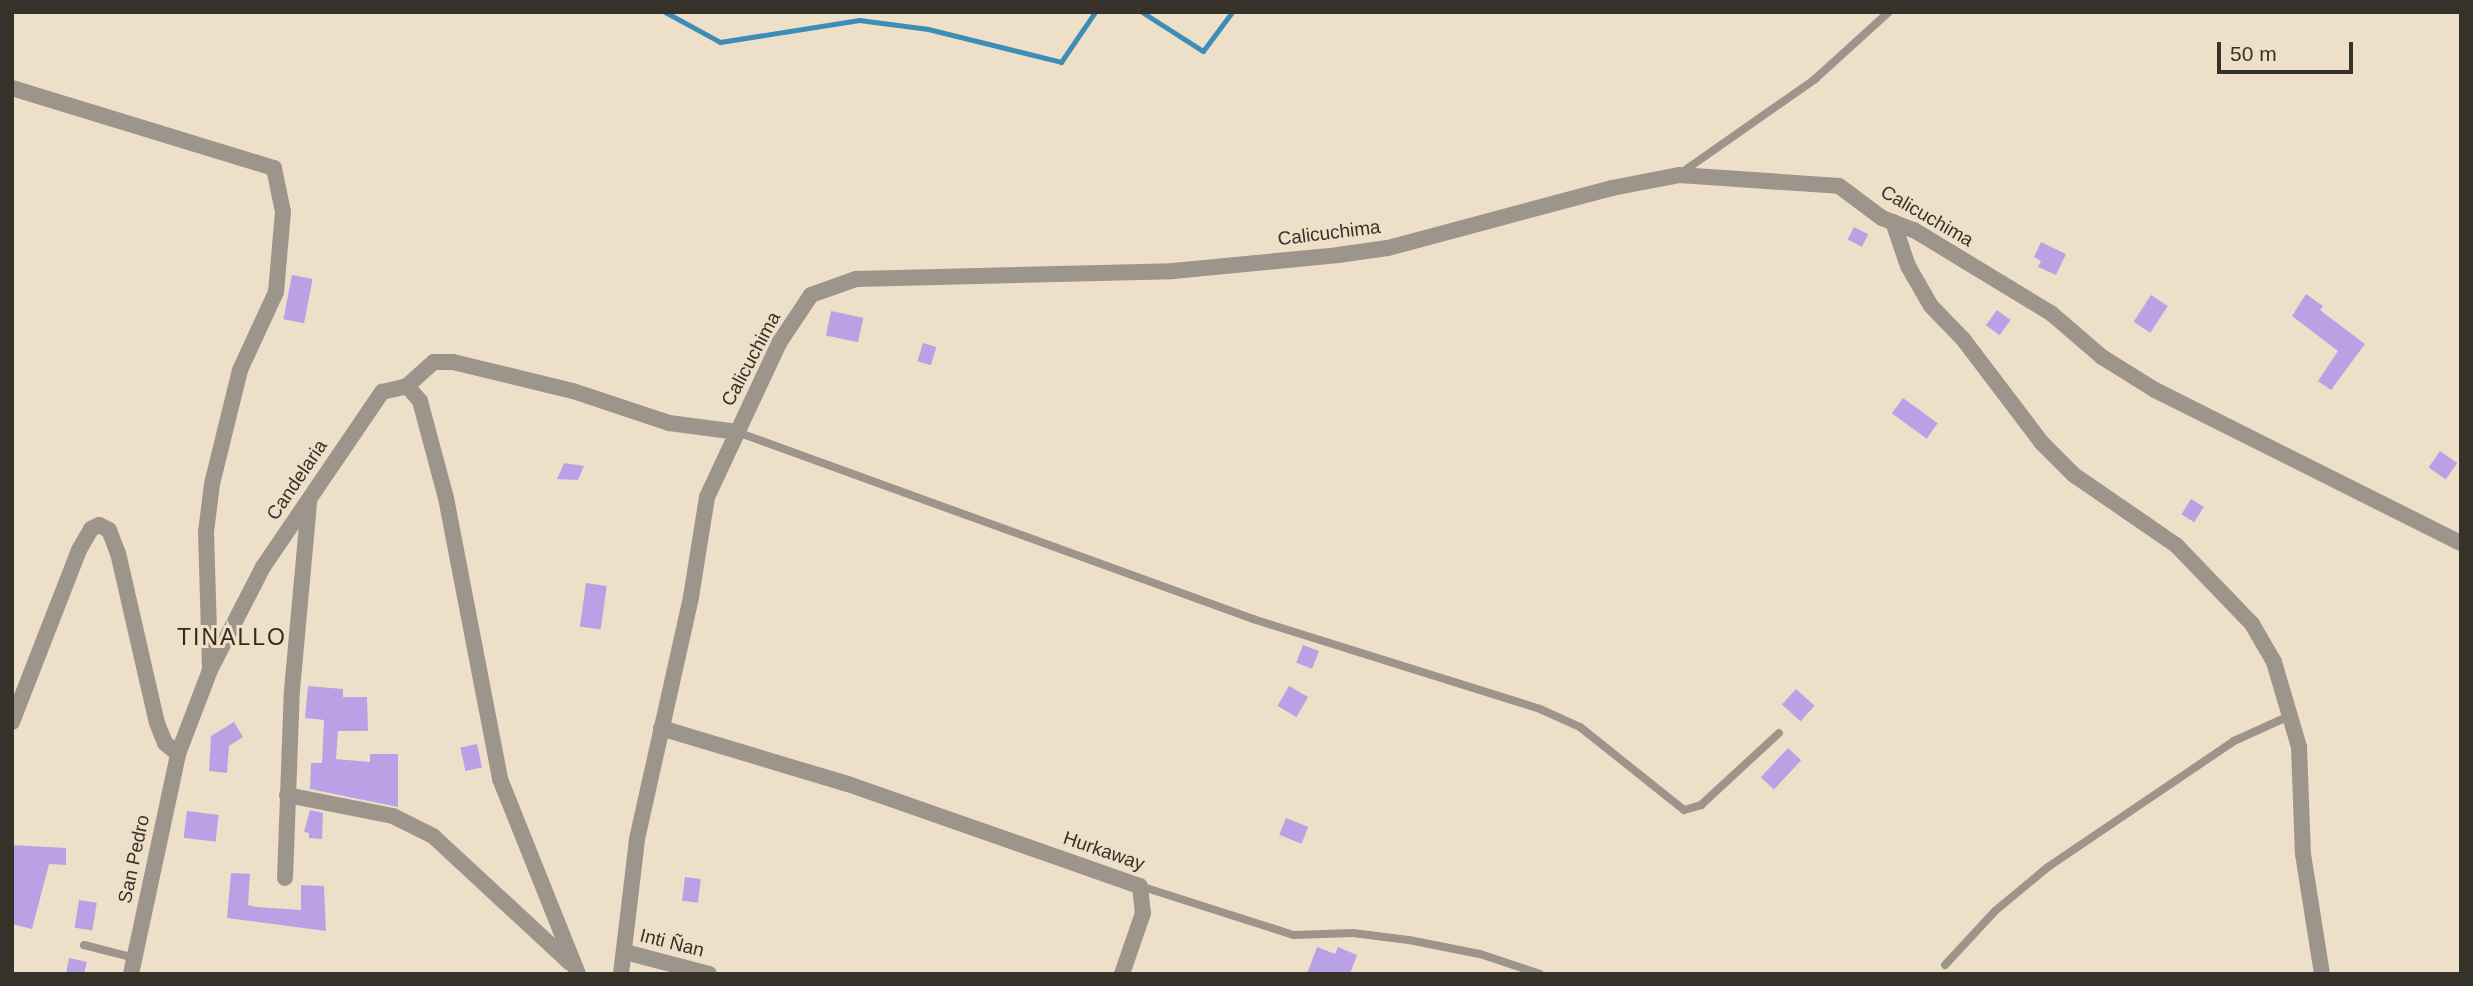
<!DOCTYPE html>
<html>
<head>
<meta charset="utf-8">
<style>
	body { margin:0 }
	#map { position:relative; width:2473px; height:986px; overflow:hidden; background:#eedfc9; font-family:Arial,sans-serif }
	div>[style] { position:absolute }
	.stream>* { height:5px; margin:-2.5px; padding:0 2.5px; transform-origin:2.5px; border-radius:2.5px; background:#3e8db6 }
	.building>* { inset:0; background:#baa1e5; transform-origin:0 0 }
	.service>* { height:8px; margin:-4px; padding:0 4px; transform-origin:4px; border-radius:4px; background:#9d948c }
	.minor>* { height:16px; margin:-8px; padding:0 8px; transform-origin:8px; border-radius:8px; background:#9d948c }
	span { translate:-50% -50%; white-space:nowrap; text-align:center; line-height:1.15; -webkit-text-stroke:6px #eedfc9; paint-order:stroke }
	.street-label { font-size:19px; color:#373229 }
	.quarter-label { font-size:23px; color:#362b19; letter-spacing:2px }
	.frame { position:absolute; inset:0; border:14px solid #373229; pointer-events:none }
	.scale { position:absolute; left:2217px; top:42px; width:136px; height:32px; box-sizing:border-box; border:4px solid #373229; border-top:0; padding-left:9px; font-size:21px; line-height:24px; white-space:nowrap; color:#373229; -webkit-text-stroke:5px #eedfc9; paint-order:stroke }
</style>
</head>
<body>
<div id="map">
	<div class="stream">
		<div style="left:665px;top:12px;width:63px;rotate:28.6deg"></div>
		<div style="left:720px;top:42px;width:141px;rotate:-9deg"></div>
		<div style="left:859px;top:20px;width:70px;rotate:7.4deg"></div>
		<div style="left:928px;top:29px;width:137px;rotate:13.9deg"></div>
		<div style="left:1061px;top:62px;width:60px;rotate:-55.8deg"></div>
		<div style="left:1142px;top:12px;width:72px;rotate:32.6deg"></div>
		<div style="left:1203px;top:51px;width:49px;rotate:-53.4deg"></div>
	</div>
	<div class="building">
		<div style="left:1854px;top:227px;width:16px;height:14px;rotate:27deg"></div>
		<div style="clip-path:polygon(2041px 242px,2066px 254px,2056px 275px,2038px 267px,2041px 261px,2034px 257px)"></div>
		<div style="left:292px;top:275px;width:21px;height:45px;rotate:11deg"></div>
		<div style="clip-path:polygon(2306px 294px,2323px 306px,2320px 310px,2365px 344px,2331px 390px,2318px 381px,2338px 351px,2292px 316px)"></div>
		<div style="left:2151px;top:295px;width:20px;height:32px;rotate:33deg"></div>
		<div style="left:1997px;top:310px;width:17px;height:19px;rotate:36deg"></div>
		<div style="left:831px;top:311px;width:33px;height:25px;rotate:12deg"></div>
		<div style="left:923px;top:343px;width:14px;height:19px;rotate:17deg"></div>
		<div style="left:1903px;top:398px;width:43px;height:19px;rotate:36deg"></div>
		<div style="left:2440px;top:451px;width:21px;height:20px;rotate:35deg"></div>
		<div style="clip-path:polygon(564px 463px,584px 466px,578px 480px,557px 479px)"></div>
		<div style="left:2191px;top:499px;width:15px;height:18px;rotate:32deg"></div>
		<div style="left:586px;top:583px;width:21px;height:44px;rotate:8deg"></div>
		<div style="left:1303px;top:645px;width:17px;height:19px;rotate:21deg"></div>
		<div style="clip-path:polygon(308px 686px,343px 689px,343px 697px,367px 697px,368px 731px,338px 731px,336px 759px,370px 762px,370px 754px,398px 754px,398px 807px,310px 789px,311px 763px,322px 763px,324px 720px,305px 718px)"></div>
		<div style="left:1289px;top:686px;width:22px;height:23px;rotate:30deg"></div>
		<div style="left:1796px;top:689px;width:25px;height:21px;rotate:42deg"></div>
		<div style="clip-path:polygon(234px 722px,243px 737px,229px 746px,227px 773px,209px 771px,211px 736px)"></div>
		<div style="left:477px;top:744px;width:24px;height:17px;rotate:78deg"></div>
		<div style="left:1788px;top:748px;width:18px;height:40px;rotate:43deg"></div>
		<div style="clip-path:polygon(310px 810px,323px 813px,322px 839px,309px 838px,309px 833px,304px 832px)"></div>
		<div style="left:187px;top:811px;width:32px;height:27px;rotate:7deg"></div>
		<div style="left:1286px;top:818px;width:24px;height:18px;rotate:22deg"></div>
		<div style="clip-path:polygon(12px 845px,66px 848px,66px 865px,49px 864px,32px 929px,12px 924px)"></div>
		<div style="clip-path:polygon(231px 873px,250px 874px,248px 905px,256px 907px,301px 910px,301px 885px,324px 886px,326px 931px,227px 918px)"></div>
		<div style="left:685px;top:877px;width:16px;height:24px;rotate:7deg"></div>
		<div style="left:79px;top:900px;width:18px;height:28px;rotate:9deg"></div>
		<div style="clip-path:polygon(1317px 947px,1335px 954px,1338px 947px,1357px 955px,1350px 974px,1307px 974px)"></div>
		<div style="clip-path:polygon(69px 958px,87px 962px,84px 974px,66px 974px)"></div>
	</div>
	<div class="service">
		<div style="left:1681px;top:173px;width:164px;rotate:-35deg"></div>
		<div style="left:1815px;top:79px;width:100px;rotate:-42.2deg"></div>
		<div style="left:737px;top:432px;width:549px;rotate:19.92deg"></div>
		<div style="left:1253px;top:619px;width:301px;rotate:17.4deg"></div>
		<div style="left:1540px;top:709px;width:44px;rotate:24.2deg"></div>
		<div style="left:1580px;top:727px;width:133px;rotate:38.6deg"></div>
		<div style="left:1684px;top:810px;width:18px;rotate:-16deg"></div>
		<div style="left:1701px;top:805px;width:106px;rotate:-42.7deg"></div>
		<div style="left:1140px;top:886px;width:162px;rotate:17.7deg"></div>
		<div style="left:1294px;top:935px;width:59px;rotate:-1.9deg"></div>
		<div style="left:1353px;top:933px;width:56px;rotate:7.1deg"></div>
		<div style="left:1409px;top:940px;width:72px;rotate:11.2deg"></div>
		<div style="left:1480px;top:954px;width:63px;rotate:18.4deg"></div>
		<div style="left:84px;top:945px;width:53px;rotate:14.3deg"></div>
		<div style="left:1945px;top:965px;width:74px;rotate:-47.2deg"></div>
		<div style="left:1995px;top:911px;width:69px;rotate:-39.7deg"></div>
		<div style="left:2048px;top:867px;width:225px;rotate:-34.1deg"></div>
		<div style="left:2234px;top:741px;width:60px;rotate:-24.4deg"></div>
	</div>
	<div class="minor">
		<div style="left:12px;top:88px;width:274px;rotate:17deg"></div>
		<div style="left:274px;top:168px;width:45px;rotate:78.4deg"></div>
		<div style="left:283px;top:212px;width:80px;rotate:95deg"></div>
		<div style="left:276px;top:292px;width:86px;rotate:114.8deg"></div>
		<div style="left:240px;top:370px;width:117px;rotate:103.8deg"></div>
		<div style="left:212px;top:484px;width:48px;rotate:97.1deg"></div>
		<div style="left:206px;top:532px;width:134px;rotate:88.3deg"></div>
		<div style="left:1893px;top:222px;width:46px;rotate:71.2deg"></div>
		<div style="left:1908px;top:266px;width:46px;rotate:60.1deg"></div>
		<div style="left:1931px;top:306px;width:46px;rotate:45.9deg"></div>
		<div style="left:1963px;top:339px;width:131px;rotate:52.8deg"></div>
		<div style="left:2042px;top:443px;width:45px;rotate:45deg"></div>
		<div style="left:2074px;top:475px;width:124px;rotate:34.5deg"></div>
		<div style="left:2176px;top:545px;width:110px;rotate:46.1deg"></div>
		<div style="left:2252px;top:624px;width:44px;rotate:59.9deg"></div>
		<div style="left:2274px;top:662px;width:89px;rotate:73.6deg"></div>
		<div style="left:2299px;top:747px;width:107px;rotate:87.9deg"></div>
		<div style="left:2303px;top:854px;width:121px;rotate:81deg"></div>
		<div style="left:407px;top:386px;width:36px;rotate:-42deg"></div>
		<div style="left:434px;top:362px;width:19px"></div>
		<div style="left:453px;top:362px;width:123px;rotate:13.6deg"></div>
		<div style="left:573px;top:391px;width:101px;rotate:18.4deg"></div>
		<div style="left:669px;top:423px;width:69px;rotate:7.5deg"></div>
		<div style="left:12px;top:722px;width:185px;rotate:-68.7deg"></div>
		<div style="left:79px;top:550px;width:24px;rotate:-60deg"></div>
		<div style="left:91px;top:529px;width:9px;rotate:-27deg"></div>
		<div style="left:99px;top:525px;width:11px;rotate:27deg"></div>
		<div style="left:109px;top:530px;width:25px;rotate:69deg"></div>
		<div style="left:118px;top:553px;width:174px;rotate:77.1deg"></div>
		<div style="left:157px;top:723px;width:22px;rotate:68deg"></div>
		<div style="left:165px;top:743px;width:17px;rotate:40deg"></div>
		<div style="left:178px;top:754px;width:90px;rotate:-69.1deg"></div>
		<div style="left:210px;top:670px;width:116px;rotate:-62.8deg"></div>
		<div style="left:263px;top:567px;width:212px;rotate:-55.8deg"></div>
		<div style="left:382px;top:392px;width:26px;rotate:-13deg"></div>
		<div style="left:407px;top:386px;width:20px;rotate:49deg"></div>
		<div style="left:420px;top:401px;width:100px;rotate:75deg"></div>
		<div style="left:446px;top:498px;width:286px;rotate:79.1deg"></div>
		<div style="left:500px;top:779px;width:210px;rotate:68.2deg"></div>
		<div style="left:661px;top:728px;width:195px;rotate:16.7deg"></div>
		<div style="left:848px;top:784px;width:309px;rotate:19.3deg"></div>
		<div style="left:1140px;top:886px;width:27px;rotate:84deg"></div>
		<div style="left:1143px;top:913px;width:65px;rotate:109deg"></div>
		<div style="left:287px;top:795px;width:108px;rotate:11.2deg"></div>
		<div style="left:393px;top:816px;width:45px;rotate:26.6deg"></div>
		<div style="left:433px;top:836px;width:187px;rotate:42.8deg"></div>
		<div style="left:285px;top:878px;width:188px;rotate:-87.9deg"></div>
		<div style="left:292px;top:690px;width:188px;rotate:-84.8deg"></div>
		<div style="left:625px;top:952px;width:87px;rotate:14.7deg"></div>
		<div style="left:131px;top:974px;width:225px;rotate:-77.9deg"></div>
		<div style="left:621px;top:974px;width:136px;rotate:-83.2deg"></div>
		<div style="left:637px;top:839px;width:248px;rotate:-77.4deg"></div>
		<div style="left:691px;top:597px;width:101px;rotate:-80.9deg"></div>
		<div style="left:707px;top:497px;width:170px;rotate:-64.9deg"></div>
		<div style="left:779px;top:343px;width:58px;rotate:-56.3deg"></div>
		<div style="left:811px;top:295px;width:48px;rotate:-19.6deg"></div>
		<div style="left:856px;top:279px;width:317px;rotate:-1.4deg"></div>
		<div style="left:1173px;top:271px;width:166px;rotate:-5.5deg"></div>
		<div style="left:1338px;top:255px;width:50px;rotate:-8deg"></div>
		<div style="left:1388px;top:248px;width:232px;rotate:-15deg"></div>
		<div style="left:1612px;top:188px;width:68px;rotate:-11deg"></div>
		<div style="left:1679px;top:175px;width:160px;rotate:3.9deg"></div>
		<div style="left:1839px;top:186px;width:54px;rotate:36.7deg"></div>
		<div style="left:1882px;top:218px;width:34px;rotate:21deg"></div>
		<div style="left:1914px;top:230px;width:162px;rotate:31.3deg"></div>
		<div style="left:2052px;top:314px;width:66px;rotate:40.7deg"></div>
		<div style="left:2102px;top:357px;width:62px;rotate:31.9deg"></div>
		<div style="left:2155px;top:390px;width:342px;rotate:26.6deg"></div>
	</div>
	<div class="street-label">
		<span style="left:1927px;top:216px;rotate:30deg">Calicuchima</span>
		<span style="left:1329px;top:233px;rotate:-7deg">Calicuchima</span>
		<span style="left:751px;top:359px;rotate:-62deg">Calicuchima</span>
		<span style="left:297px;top:480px;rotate:-56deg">Candelaria</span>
		<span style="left:1104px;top:851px;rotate:19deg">Hurkaway</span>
		<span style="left:134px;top:859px;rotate:-78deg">San Pedro</span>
		<span style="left:672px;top:943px;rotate:14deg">Inti Ñan</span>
	</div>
	<div class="quarter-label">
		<span style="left:232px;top:637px">TINALLO</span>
	</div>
	<div class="frame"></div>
	<div class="scale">50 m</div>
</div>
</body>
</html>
